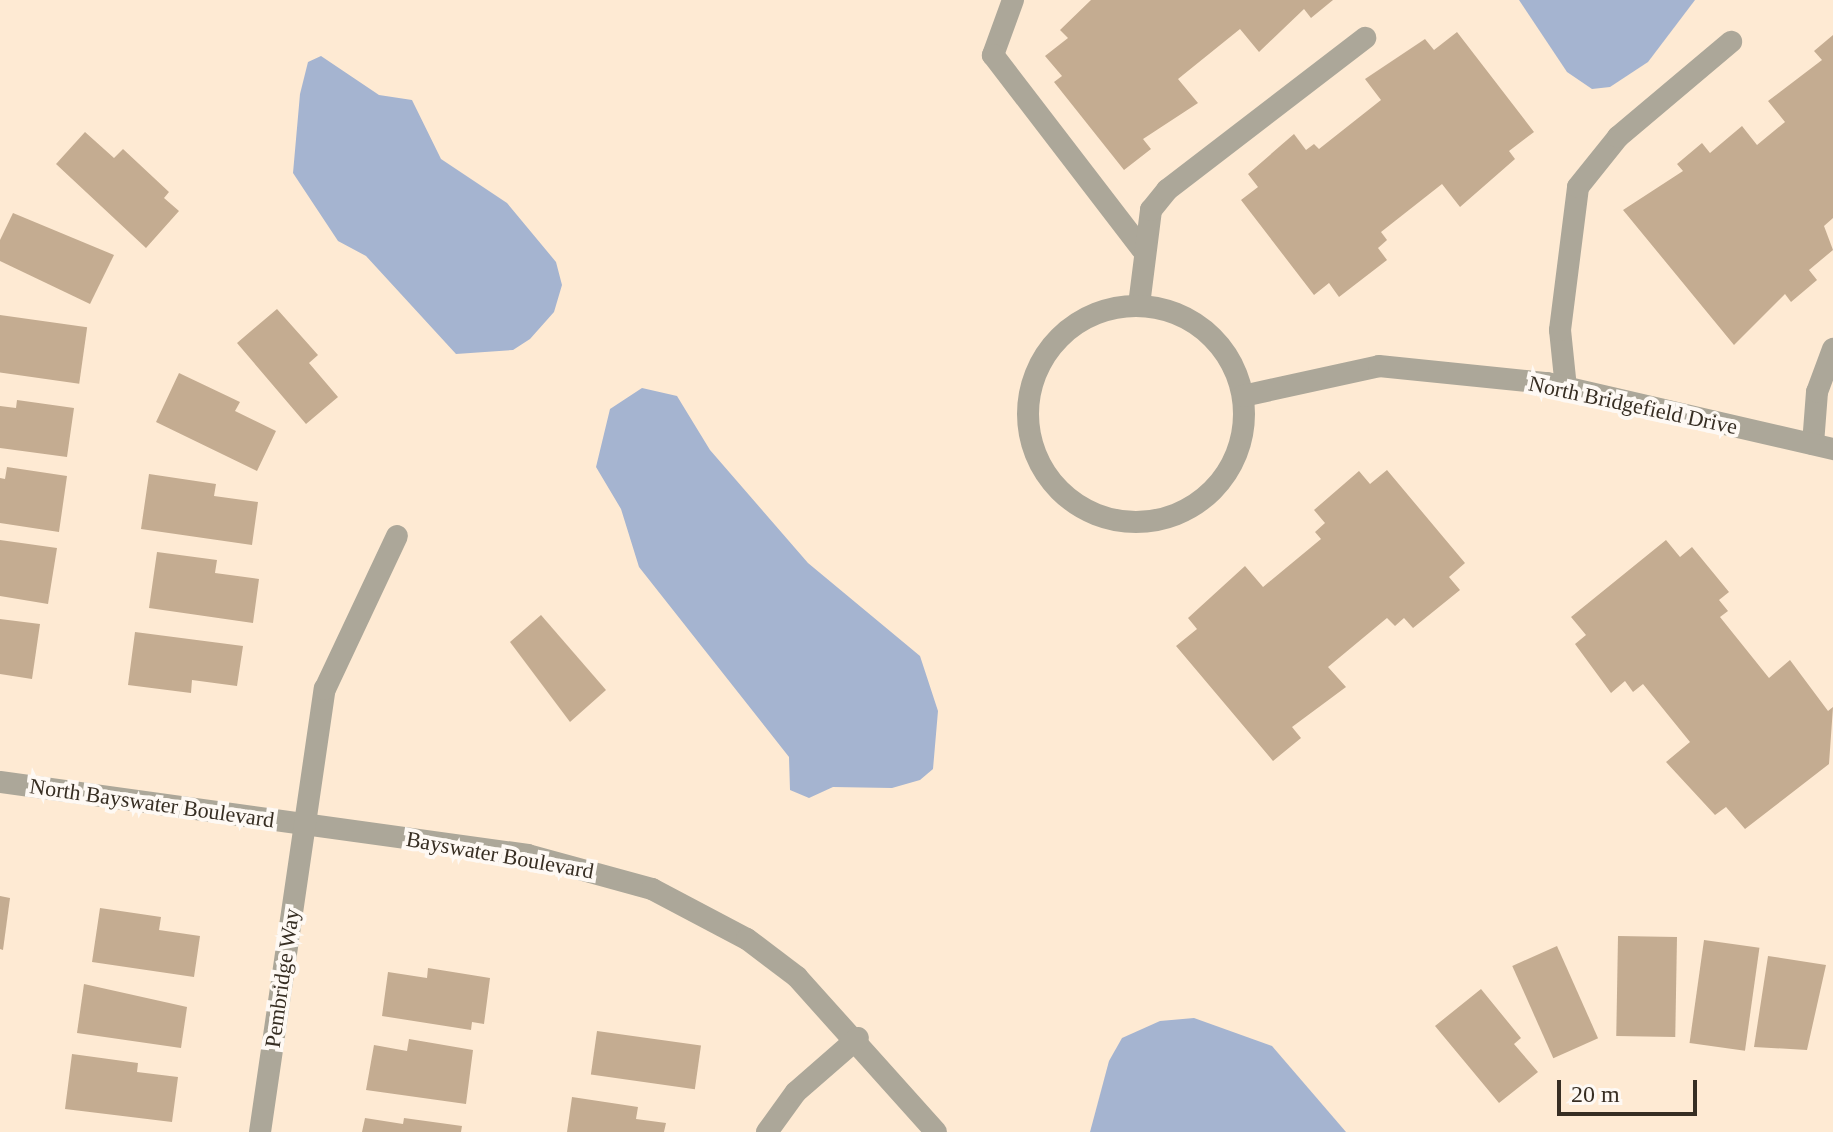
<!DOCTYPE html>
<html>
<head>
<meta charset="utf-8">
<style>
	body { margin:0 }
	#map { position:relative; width:1833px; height:1132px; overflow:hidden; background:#feead3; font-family:Georgia,serif }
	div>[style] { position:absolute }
	.water>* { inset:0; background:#a5b4d0 }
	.building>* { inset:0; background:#c4ac91; transform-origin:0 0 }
	.service>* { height:22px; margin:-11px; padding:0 11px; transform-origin:11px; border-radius:11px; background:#aca799 }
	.minor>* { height:22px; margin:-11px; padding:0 11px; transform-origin:11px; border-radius:11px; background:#aca799 }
	.minor>.ring { margin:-11px; padding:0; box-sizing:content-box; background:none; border:22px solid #aca799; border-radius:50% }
	span { translate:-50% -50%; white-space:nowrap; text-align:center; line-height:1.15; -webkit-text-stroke:8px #fef9f4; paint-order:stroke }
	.street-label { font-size:22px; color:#372e23 }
	.scale { position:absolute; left:1557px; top:1080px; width:140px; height:36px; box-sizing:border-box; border:4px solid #372e23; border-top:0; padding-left:10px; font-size:24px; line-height:28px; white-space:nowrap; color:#372e23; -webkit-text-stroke:6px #fef9f4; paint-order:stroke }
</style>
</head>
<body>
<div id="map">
	<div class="water">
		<div style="clip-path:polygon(1519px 0,1695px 0,1648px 62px,1610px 87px,1592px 89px,1567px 72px)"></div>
		<div style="clip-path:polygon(321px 56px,379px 95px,412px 100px,441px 159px,507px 203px,556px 262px,562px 285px,554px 312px,530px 339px,513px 350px,456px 354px,366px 256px,338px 241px,293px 173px,300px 94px,308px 62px)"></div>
		<div style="clip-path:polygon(642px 388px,677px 396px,710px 450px,808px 563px,920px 656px,938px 711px,933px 769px,920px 780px,892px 788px,833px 787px,809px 798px,790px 790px,789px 757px,639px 567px,621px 509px,596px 467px,610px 409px)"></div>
		<div style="clip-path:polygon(1194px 1018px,1272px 1046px,1346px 1132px,1090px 1132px,1109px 1061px,1122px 1038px,1160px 1021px)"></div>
	</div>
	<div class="building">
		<div style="clip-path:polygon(1091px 0,1333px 0,1311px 18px,1304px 9px,1259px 52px,1240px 29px,1178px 79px,1198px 103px,1143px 139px,1151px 149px,1124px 170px,1054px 82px,1062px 76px,1045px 56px,1068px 38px,1060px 30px)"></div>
		<div style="clip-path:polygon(1457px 32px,1534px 132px,1509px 151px,1515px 159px,1460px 207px,1442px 184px,1381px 232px,1387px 240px,1378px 248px,1387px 260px,1339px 297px,1329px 283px,1314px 295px,1241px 200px,1258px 187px,1248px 174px,1294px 134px,1306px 150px,1314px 144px,1319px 149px,1381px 100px,1365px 79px,1425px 39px,1434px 50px)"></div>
		<div style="clip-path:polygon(1833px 35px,1833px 218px,1824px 226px,1833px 250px,1809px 270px,1817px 280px,1791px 302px,1785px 294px,1734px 345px,1623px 210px,1683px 171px,1677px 164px,1702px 143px,1710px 153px,1742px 126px,1757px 145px,1785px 122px,1768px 101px,1822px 60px,1814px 51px)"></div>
		<div style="clip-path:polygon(85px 132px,114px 158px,123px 149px,169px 192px,164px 198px,179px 211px,146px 248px,56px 164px)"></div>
		<div style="clip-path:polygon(13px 213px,114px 255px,90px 304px,0 261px,0 240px)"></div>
		<div style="clip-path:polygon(277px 309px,318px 355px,309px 363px,338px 397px,306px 424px,237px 343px)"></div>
		<div style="left:0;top:315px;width:88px;height:57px;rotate:8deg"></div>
		<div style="clip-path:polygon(179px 373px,240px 402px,235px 411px,276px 431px,257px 471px,156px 422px)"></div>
		<div style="clip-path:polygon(17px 400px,74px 408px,67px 457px,0 448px,0 406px,16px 408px)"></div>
		<div style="clip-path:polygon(7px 467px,67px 476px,59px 532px,0 523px,0 478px,5px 479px)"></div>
		<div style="clip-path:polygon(1387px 470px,1465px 563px,1449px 577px,1460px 590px,1413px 628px,1404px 618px,1395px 626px,1387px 618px,1328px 667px,1346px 687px,1292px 727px,1301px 738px,1273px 761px,1176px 646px,1197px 629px,1188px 618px,1245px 566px,1263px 587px,1321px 539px,1315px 532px,1325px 523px,1314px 510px,1359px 471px,1370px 484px)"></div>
		<div style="clip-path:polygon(149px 474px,216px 484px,214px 496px,258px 502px,252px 545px,141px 529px)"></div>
		<div style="clip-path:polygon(0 540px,57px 548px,48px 604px,0 596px)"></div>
		<div style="clip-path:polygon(1666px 540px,1680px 557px,1692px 547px,1729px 592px,1719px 600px,1728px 611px,1720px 617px,1769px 678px,1790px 660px,1828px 711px,1833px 707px,1829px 764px,1745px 829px,1726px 807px,1715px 815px,1666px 762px,1690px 742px,1643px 684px,1633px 692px,1625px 681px,1611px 693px,1575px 644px,1586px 635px,1571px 617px)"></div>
		<div style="clip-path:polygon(157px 552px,217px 560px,215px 573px,259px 579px,253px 623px,149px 608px)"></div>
		<div style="clip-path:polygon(541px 615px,606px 690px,570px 722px,510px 642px)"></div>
		<div style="clip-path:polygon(0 619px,40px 624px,32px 679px,0 674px)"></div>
		<div style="clip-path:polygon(135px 632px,243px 646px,237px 686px,192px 680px,191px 693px,128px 685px)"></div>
		<div style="clip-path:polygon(0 896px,10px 898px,3px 950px,0 949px)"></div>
		<div style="clip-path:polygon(100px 908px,161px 917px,159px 930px,200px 936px,194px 977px,92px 962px)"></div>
		<div style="left:1618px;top:936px;width:59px;height:100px;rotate:1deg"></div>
		<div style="left:1704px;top:940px;width:56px;height:104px;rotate:8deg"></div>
		<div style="left:1557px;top:946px;width:101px;height:49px;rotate:66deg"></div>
		<div style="clip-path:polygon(1768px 956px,1826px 965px,1807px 1050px,1754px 1047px)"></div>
		<div style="clip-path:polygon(428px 968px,490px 978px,484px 1024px,472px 1022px,471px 1030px,382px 1016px,388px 972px,427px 978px)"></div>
		<div style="clip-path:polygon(84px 984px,187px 1007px,181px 1048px,77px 1033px)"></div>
		<div style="clip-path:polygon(1481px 989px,1521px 1038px,1514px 1044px,1538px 1072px,1499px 1103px,1435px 1026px)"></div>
		<div style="left:597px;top:1031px;width:105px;height:44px;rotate:8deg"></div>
		<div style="clip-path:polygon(409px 1039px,473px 1050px,466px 1104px,366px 1090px,374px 1045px,407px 1051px)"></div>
		<div style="clip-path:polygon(72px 1054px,138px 1063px,137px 1072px,178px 1077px,172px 1122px,65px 1109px)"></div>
		<div style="clip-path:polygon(572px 1097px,638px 1107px,636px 1119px,666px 1123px,664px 1132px,567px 1132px)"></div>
		<div style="clip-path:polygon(365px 1118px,403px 1124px,404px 1118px,462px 1126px,461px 1132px,362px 1132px)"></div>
	</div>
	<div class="service">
		<div style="left:1013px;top:0;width:59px;rotate:110deg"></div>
		<div style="left:993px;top:55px;width:245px;rotate:52.5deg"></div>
		<div style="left:1139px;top:305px;width:96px;rotate:-82.8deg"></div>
		<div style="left:1151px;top:210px;width:26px;rotate:-51deg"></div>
		<div style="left:1167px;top:190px;width:250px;rotate:-37.5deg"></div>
		<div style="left:1566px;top:388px;width:58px;rotate:-95.9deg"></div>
		<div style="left:1560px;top:330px;width:144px;rotate:-82.8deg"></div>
		<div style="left:1578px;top:187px;width:64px;rotate:-51.3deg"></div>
		<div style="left:1618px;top:137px;width:148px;rotate:-40.1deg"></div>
		<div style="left:1813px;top:444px;width:52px;rotate:-85.6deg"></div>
		<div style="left:1817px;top:392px;width:46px;rotate:-69.6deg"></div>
	</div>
	<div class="minor">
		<div class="ring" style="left:1028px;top:306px;width:194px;height:194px"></div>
		<div style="left:1243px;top:396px;width:139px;rotate:-12.4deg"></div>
		<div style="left:1379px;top:366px;width:169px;rotate:5.8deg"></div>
		<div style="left:1547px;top:383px;width:294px;rotate:13deg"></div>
		<div style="left:0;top:782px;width:533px;rotate:7.87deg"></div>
		<div style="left:528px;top:855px;width:129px;rotate:15.3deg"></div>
		<div style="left:652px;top:889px;width:107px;rotate:27.8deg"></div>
		<div style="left:747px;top:939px;width:63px;rotate:37.2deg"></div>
		<div style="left:797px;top:977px;width:208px;rotate:48.1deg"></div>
		<div style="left:260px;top:1132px;width:448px;rotate:-81.7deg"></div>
		<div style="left:325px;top:689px;width:169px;rotate:-64.8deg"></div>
		<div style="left:767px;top:1132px;width:49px;rotate:-54.1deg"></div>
		<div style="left:796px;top:1092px;width:82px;rotate:-41.1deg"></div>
	</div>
	<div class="street-label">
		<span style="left:1633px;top:405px;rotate:12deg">North Bridgefield Drive</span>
		<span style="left:152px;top:803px;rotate:8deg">North Bayswater Boulevard</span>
		<span style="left:500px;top:855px;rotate:10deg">Bayswater Boulevard</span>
		<span style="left:282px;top:978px;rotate:-82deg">Pembridge Way</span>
	</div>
	<div class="scale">20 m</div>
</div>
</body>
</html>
